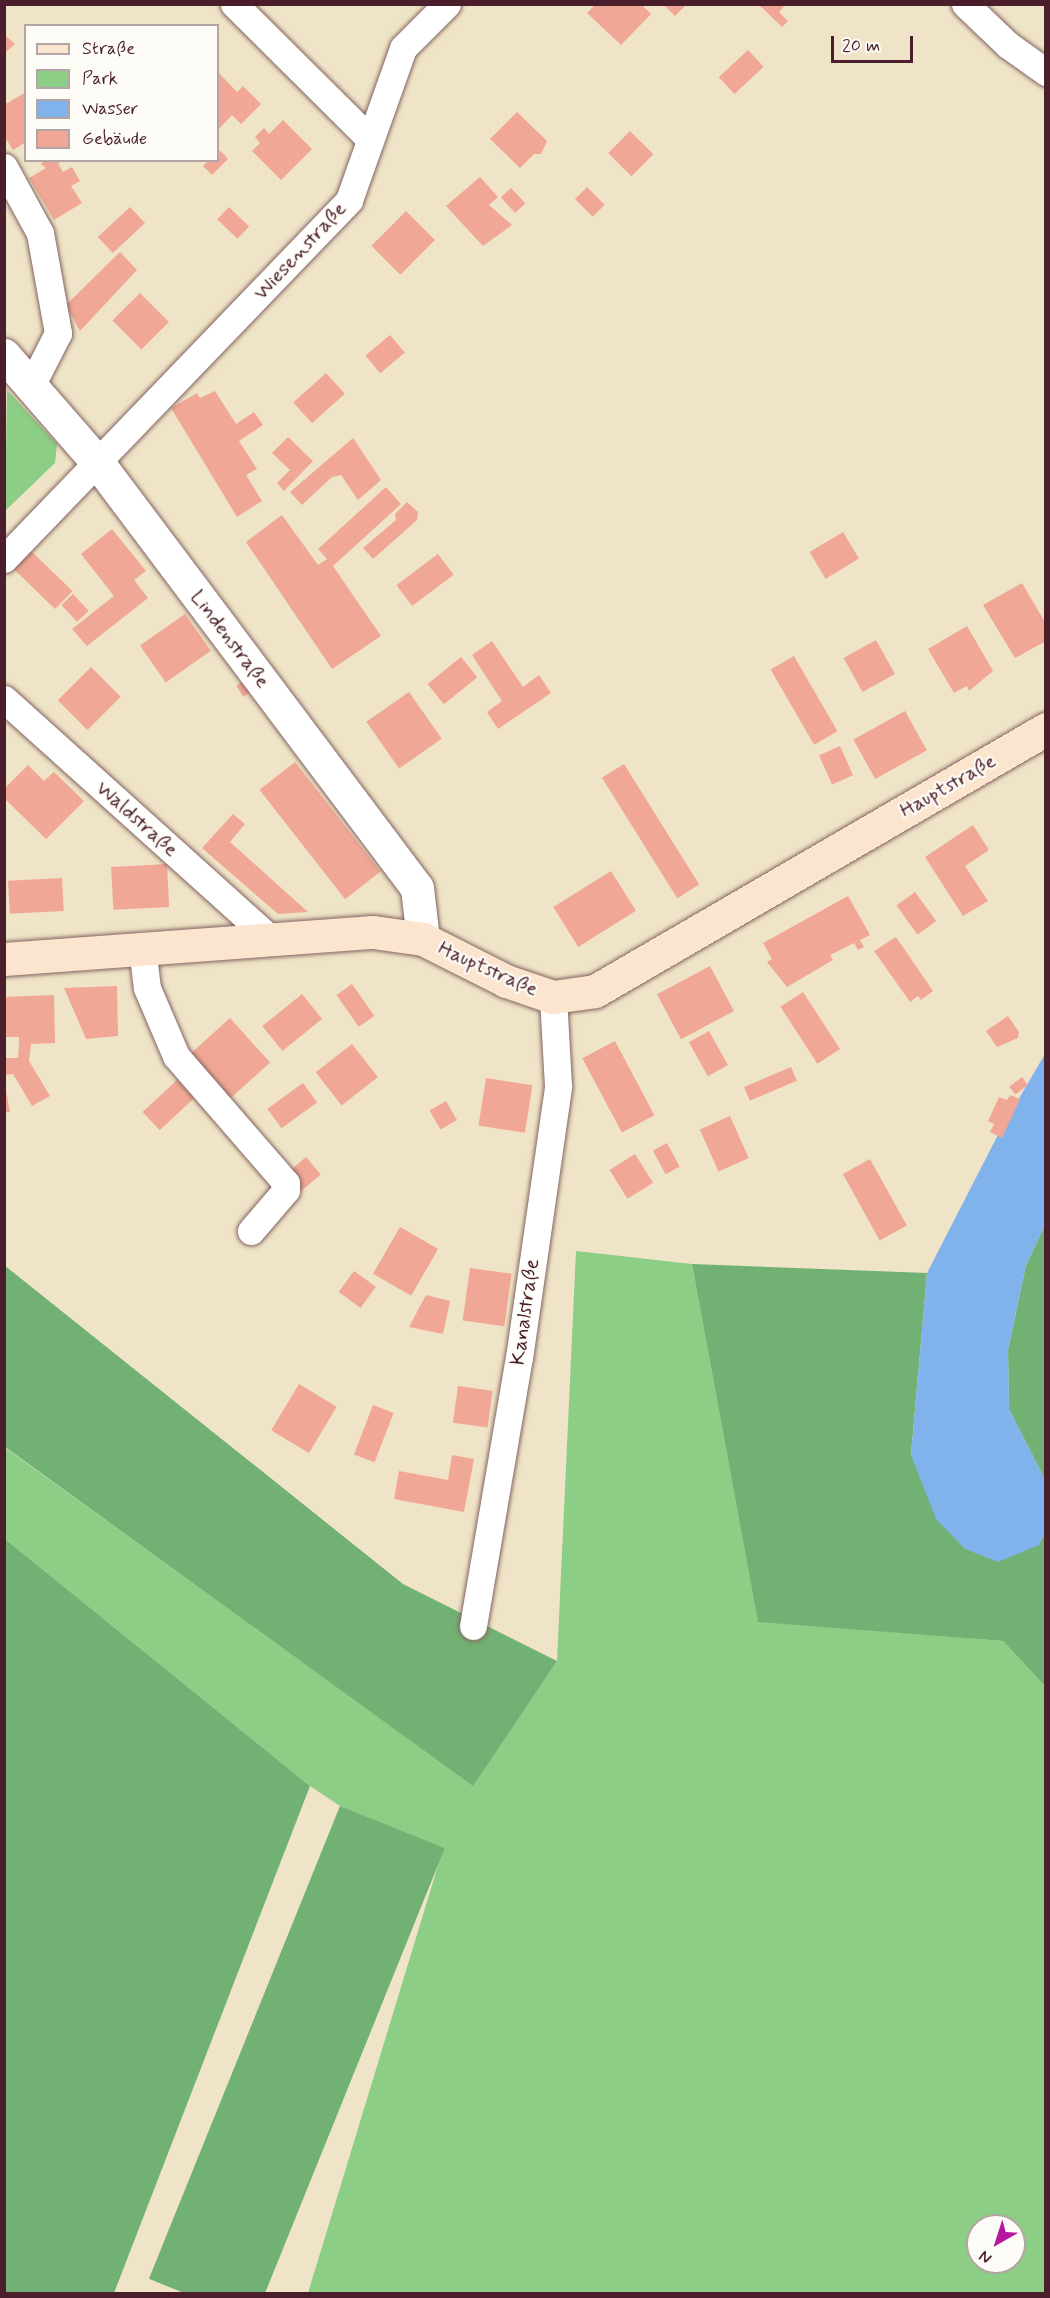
<!DOCTYPE html>
<html>
<head>
<meta charset="utf-8">
<style>
	body { margin:0 }
	#map { position:relative; width:1050px; height:2298px; overflow:hidden; background:#efe4c7; font-family:Mynerve,sans-serif }
	div>[style] { position:absolute }
	.green>* { inset:0; background:#8cce86 }
	.forest>* { inset:0; background:#71b173; transform-origin:0 0 }
	.water>* { inset:0; background:#80b2ec }
	.building>* { inset:0; background:#f1a795; transform-origin:0 0 }
	.roads { filter:drop-shadow(0 0 2px #846462) drop-shadow(0 0 2px #846462) }
	.minor>* { height:27px; margin:-13.5px; padding:0 13.5px; transform-origin:13.5px; border-radius:13.5px; background:#fff }
	.tertiary>* { height:33px; margin:-16.5px; padding:0 16.5px; transform-origin:16.5px; border-radius:16.5px; background:#fff }
	.secondary>* { height:33px; margin:-16.5px; padding:0 16.5px; transform-origin:16.5px; border-radius:16.5px; background:#fbe5cf }
	span { translate:-50% -50%; white-space:nowrap; text-align:center; line-height:1.15; -webkit-text-stroke:4.5px #fdfcf7; paint-order:stroke }
	.street-label { font-size:21px; color:#4a1f2b }
	.frame { position:absolute; inset:0; border:6px solid #4a1f2b; pointer-events:none }
	.legend { position:absolute; left:24px; top:24px; width:195px; height:138px; box-sizing:border-box; background:#fdfcf7; border:2px solid #b5a4a5; margin:0; padding:8px 10px; list-style:none; font-size:18px; color:#4a1f2b }
	.legend li { display:flex; align-items:center; gap:12px; height:30px }
	.legend b { width:30px; border:2px solid #b5a4a5 }
	.north { position:absolute; left:966px; top:2214px; width:60px; height:60px; box-sizing:border-box; background:#fdfcf7; border:2px solid #b5a4a5; border-radius:50%; rotate:219deg; font-size:16px; font-weight:700; line-height:24px; text-align:center; color:#4a1f2b }
	.north::after { content:''; display:block; margin:auto; width:21px; height:27px; background:#b5179e; clip-path:polygon(50% 0,100% 100%,50% 72%,0 100%) }
	.scale { position:absolute; left:831px; top:36px; width:82px; height:27px; box-sizing:border-box; border:3px solid #4a1f2b; border-top:0; padding-left:8px; font-size:18px; line-height:21px; white-space:nowrap; color:#4a1f2b; -webkit-text-stroke:4px #fdfcf7; paint-order:stroke }
</style>
</head>
<body>
<div id="map">
	<div class="green">
		<div style="clip-path:polygon(7px 390px,57px 444px,55px 463px,5px 511px)"></div>
		<div style="clip-path:polygon(evenodd,576px 1251px,692px 1264px,758px 1621px,1003px 1641px,1045px 1686px,1045px 2293px,308px 2293px,443px 1849px,340px 1806px,310px 1786px,5px 1539px,4px 1447px,473px 1785px,557px 1661px,576px 1251px,978px 2226px,1014px 2226px,1014px 2262px,978px 2262px,978px 2226px)"></div>
	</div>
	<div class="forest">
		<div style="clip-path:polygon(1045px 1225px,1045px 1480px,1009px 1409px,1008px 1350px,1026px 1265px)"></div>
		<div style="clip-path:polygon(692px 1264px,927px 1273px,911px 1455px,1039px 1545px,1045px 1531px,1045px 1686px,1003px 1641px,758px 1622px)"></div>
		<div style="clip-path:polygon(4px 1265px,403px 1584px,557px 1661px,473px 1786px,5px 1447px)"></div>
		<div style="clip-path:polygon(5px 1539px,310px 1786px,114px 2293px,5px 2293px)"></div>
		<div style="left:340px;top:1806px;width:113px;height:510px;rotate:22deg"></div>
	</div>
	<div class="water">
		<div style="clip-path:polygon(1045px 1054px,1045px 1225px,1026px 1265px,1008px 1350px,1009px 1409px,1045px 1480px,1045px 1531px,1039px 1545px,998px 1562px,965px 1549px,936px 1519px,911px 1455px,927px 1273px,1001px 1129px)"></div>
	</div>
	<div class="building">
		<div style="clip-path:polygon(596px 4px,641px 4px,651px 14px,621px 45px,587px 13px)"></div>
		<div style="clip-path:polygon(663px 4px,687px 4px,675px 16px)"></div>
		<div style="clip-path:polygon(758px 4px,786px 4px,779px 12px,788px 21px,782px 27px)"></div>
		<div style="clip-path:polygon(4px 34px,15px 44px,4px 54px)"></div>
		<div style="left:748px;top:50px;width:23px;height:40px;rotate:47deg"></div>
		<div style="clip-path:polygon(218px 72px,237px 92px,243px 86px,261px 104px,241px 124px,232px 115px,218px 130px)"></div>
		<div style="clip-path:polygon(26px 92px,26px 142px,13px 150px,4px 136px,4px 105px)"></div>
		<div style="clip-path:polygon(517px 112px,547px 141px,541px 154px,534px 154px,520px 168px,490px 139px)"></div>
		<div style="clip-path:polygon(283px 120px,312px 149px,281px 180px,252px 151px,260px 143px,255px 137px,264px 128px,269px 134px)"></div>
		<div style="left:630px;top:131px;width:33px;height:31px;rotate:45deg"></div>
		<div style="clip-path:polygon(220px 150px,228px 159px,212px 175px,203px 166px,209px 160px,218px 160px)"></div>
		<div style="clip-path:polygon(45px 160px,63px 160px,58px 164px,63px 172px,72px 167px,80px 181px,71px 186px,82px 203px,54px 220px,29px 178px,46px 168px,41px 164px)"></div>
		<div style="clip-path:polygon(480px 177px,498px 197px,489px 205px,512px 225px,483px 246px,446px 206px)"></div>
		<div style="left:587px;top:187px;width:25px;height:17px;rotate:45deg"></div>
		<div style="left:511px;top:188px;width:21px;height:14px;rotate:47deg"></div>
		<div style="left:130px;top:207px;width:22px;height:44px;rotate:47deg"></div>
		<div style="left:229px;top:207px;width:28px;height:17px;rotate:44deg"></div>
		<div style="left:406px;top:211px;width:41px;height:49px;rotate:45deg"></div>
		<div style="clip-path:polygon(120px 252px,137px 270px,80px 331px,66px 305px)"></div>
		<div style="left:140px;top:293px;width:41px;height:39px;rotate:45deg"></div>
		<div style="left:390px;top:335px;width:23px;height:32px;rotate:50deg"></div>
		<div style="left:326px;top:373px;width:28px;height:44px;rotate:48deg"></div>
		<div style="clip-path:polygon(215px 391px,236px 424px,254px 412px,263px 425px,239px 441px,257px 469px,246px 475px,262px 501px,237px 517px,171px 408px,197px 393px,200px 398px)"></div>
		<div style="clip-path:polygon(288px 437px,313px 461px,284px 491px,277px 483px,290px 470px,272px 453px)"></div>
		<div style="clip-path:polygon(353px 438px,381px 480px,358px 500px,341px 475px,332px 477px,302px 505px,290px 492px)"></div>
		<div style="clip-path:polygon(386px 487px,401px 504px,333px 566px,381px 636px,332px 669px,246px 542px,282px 515px,318px 565px,327px 559px,318px 549px)"></div>
		<div style="clip-path:polygon(407px 502px,418px 512px,417px 520px,373px 559px,363px 548px,396px 520px,395px 514px)"></div>
		<div style="clip-path:polygon(112px 529px,146px 571px,134px 580px,148px 598px,87px 646px,72px 629px,114px 596px,81px 554px)"></div>
		<div style="left:843px;top:532px;width:31px;height:39px;rotate:59deg"></div>
		<div style="left:30px;top:550px;width:59px;height:25px;rotate:44deg"></div>
		<div style="left:438px;top:554px;width:26px;height:52px;rotate:53deg"></div>
		<div style="clip-path:polygon(1022px 583px,1046px 624px,1046px 641px,1015px 658px,983px 605px)"></div>
		<div style="left:73px;top:594px;width:23px;height:16px;rotate:47deg"></div>
		<div style="left:185px;top:614px;width:45px;height:55px;rotate:55deg"></div>
		<div style="clip-path:polygon(967px 626px,993px 671px,969px 691px,967px 686px,954px 693px,928px 649px)"></div>
		<div style="left:876px;top:640px;width:39px;height:37px;rotate:61deg"></div>
		<div style="clip-path:polygon(492px 641px,523px 687px,539px 675px,551px 693px,498px 729px,487px 712px,502px 701px,472px 655px)"></div>
		<div style="left:794px;top:656px;width:87px;height:27px;rotate:60deg"></div>
		<div style="left:461px;top:657px;width:26px;height:43px;rotate:51deg"></div>
		<div style="left:91px;top:667px;width:42px;height:47px;rotate:45deg"></div>
		<div style="left:244px;top:681px;width:13px;height:9px;rotate:58deg"></div>
		<div style="left:409px;top:692px;width:57px;height:52px;rotate:55deg"></div>
		<div style="left:905px;top:711px;width:45px;height:59px;rotate:61deg"></div>
		<div style="left:840px;top:746px;width:32px;height:23px;rotate:66deg"></div>
		<div style="left:295px;top:762px;width:139px;height:45px;rotate:52deg"></div>
		<div style="left:624px;top:764px;width:142px;height:26px;rotate:58deg"></div>
		<div style="clip-path:polygon(28px 765px,44px 781px,54px 772px,84px 801px,46px 839px,4px 798px,4px 789px)"></div>
		<div style="clip-path:polygon(233px 814px,245px 824px,230px 842px,308px 912px,278px 914px,202px 848px)"></div>
		<div style="clip-path:polygon(973px 825px,989px 850px,965px 866px,988px 901px,963px 916px,925px 857px)"></div>
		<div style="left:167px;top:864px;width:43px;height:56px;rotate:87deg"></div>
		<div style="left:611px;top:871px;width:47px;height:68px;rotate:58deg"></div>
		<div style="left:62px;top:878px;width:33px;height:54px;rotate:87deg"></div>
		<div style="left:915px;top:892px;width:36px;height:23px;rotate:54deg"></div>
		<div style="clip-path:polygon(848px 896px,870px 935px,860px 940px,864px 947px,858px 950px,854px 943px,830px 955px,833px 960px,787px 987px,767px 962px,772px 959px,763px 943px)"></div>
		<div style="clip-path:polygon(896px 937px,933px 991px,921px 1000px,918px 996px,910px 1002px,874px 951px)"></div>
		<div style="left:710px;top:966px;width:51px;height:60px;rotate:62deg"></div>
		<div style="left:352px;top:984px;width:39px;height:19px;rotate:55deg"></div>
		<div style="clip-path:polygon(117px 986px,118px 1036px,86px 1039px,64px 988px)"></div>
		<div style="left:803px;top:992px;width:68px;height:27px;rotate:57deg"></div>
		<div style="left:302px;top:994px;width:32px;height:51px;rotate:51deg"></div>
		<div style="clip-path:polygon(54px 995px,55px 1043px,31px 1044px,29px 1061px,50px 1096px,32px 1106px,13px 1074px,4px 1075px,4px 1058px,18px 1058px,19px 1045px,19px 1037px,4px 1037px,4px 997px)"></div>
		<div style="clip-path:polygon(1008px 1016px,1019px 1032px,1018px 1038px,997px 1047px,986px 1031px)"></div>
		<div style="left:230px;top:1018px;width:60px;height:62px;rotate:48deg"></div>
		<div style="left:709px;top:1031px;width:39px;height:23px;rotate:61deg"></div>
		<div style="left:615px;top:1041px;width:84px;height:37px;rotate:62deg"></div>
		<div style="left:352px;top:1044px;width:42px;height:46px;rotate:52deg"></div>
		<div style="left:791px;top:1067px;width:15px;height:51px;rotate:67deg"></div>
		<div style="left:1022px;top:1077px;width:10px;height:16px;rotate:53deg"></div>
		<div style="left:486px;top:1078px;width:47px;height:48px;rotate:9deg"></div>
		<div style="clip-path:polygon(4px 1080px,10px 1112px,4px 1112px)"></div>
		<div style="left:177px;top:1080px;width:25px;height:47px;rotate:47deg"></div>
		<div style="left:303px;top:1083px;width:24px;height:44px;rotate:54deg"></div>
		<div style="clip-path:polygon(1010px 1095px,1020px 1099px,1002px 1138px,990px 1132px,994px 1124px,988px 1121px,999px 1097px,1007px 1100px)"></div>
		<div style="left:446px;top:1101px;width:22px;height:19px;rotate:60deg"></div>
		<div style="left:730px;top:1116px;width:46px;height:33px;rotate:66deg"></div>
		<div style="left:667px;top:1143px;width:27px;height:16px;rotate:62deg"></div>
		<div style="left:635px;top:1154px;width:34px;height:30px;rotate:58deg"></div>
		<div style="left:306px;top:1157px;width:23px;height:26px;rotate:50deg"></div>
		<div style="left:870px;top:1159px;width:76px;height:31px;rotate:61deg"></div>
		<div style="left:400px;top:1227px;width:44px;height:54px;rotate:30deg"></div>
		<div style="left:470px;top:1268px;width:42px;height:53px;rotate:8deg"></div>
		<div style="left:354px;top:1271px;width:27px;height:26px;rotate:36deg"></div>
		<div style="clip-path:polygon(426px 1295px,450px 1301px,443px 1334px,409px 1327px)"></div>
		<div style="left:299px;top:1384px;width:44px;height:54px;rotate:31deg"></div>
		<div style="left:458px;top:1386px;width:35px;height:37px;rotate:8deg"></div>
		<div style="left:373px;top:1405px;width:22px;height:53px;rotate:21deg"></div>
		<div style="clip-path:polygon(452px 1455px,474px 1459px,464px 1512px,394px 1499px,399px 1471px,448px 1480px)"></div>
	</div>
	<div class="roads">
		<div class="minor">
			<div style="left:234px;top:4px;width:192px;rotate:44.8deg"></div>
			<div style="left:965px;top:4px;width:59px;rotate:43.6deg"></div>
			<div style="left:1008px;top:45px;width:47px;rotate:35.4deg"></div>
			<div style="left:4px;top:167px;width:75px;rotate:61.4deg"></div>
			<div style="left:40px;top:233px;width:102px;rotate:79.8deg"></div>
			<div style="left:58px;top:333px;width:57px;rotate:117deg"></div>
			<div style="left:4px;top:559px;width:498px;rotate:-46.1deg"></div>
			<div style="left:349px;top:200px;width:161px;rotate:-70.4deg"></div>
			<div style="left:403px;top:48px;width:62px;rotate:-45deg"></div>
			<div style="left:4px;top:699px;width:357px;rotate:42deg"></div>
			<div style="left:142px;top:948px;width:40px;rotate:82.9deg"></div>
			<div style="left:147px;top:988px;width:74px;rotate:66.9deg"></div>
			<div style="left:176px;top:1056px;width:168px;rotate:49.1deg"></div>
			<div style="left:286px;top:1183px;width:7px;rotate:90deg"></div>
			<div style="left:286px;top:1190px;width:54px;rotate:130.5deg"></div>
			<div style="left:473px;top:1626px;width:272px;rotate:-80.3deg"></div>
			<div style="left:519px;top:1358px;width:275px;rotate:-81.8deg"></div>
			<div style="left:558px;top:1086px;width:89px;rotate:-93.2deg"></div>
		</div>
		<div class="tertiary">
			<div style="left:4px;top:355px;width:143px;rotate:49deg"></div>
			<div style="left:98px;top:463px;width:531px;rotate:53.11deg"></div>
			<div style="left:417px;top:888px;width:51px;rotate:83.3deg"></div>
		</div>
		<div class="secondary">
			<div style="left:4px;top:959px;width:370px;rotate:-4.2deg"></div>
			<div style="left:373px;top:932px;width:50px;rotate:8deg"></div>
			<div style="left:423px;top:939px;width:93px;rotate:26.8deg"></div>
			<div style="left:506px;top:981px;width:50px;rotate:18.8deg"></div>
			<div style="left:553px;top:997px;width:42px;rotate:-8.1deg"></div>
			<div style="left:595px;top:991px;width:522px;rotate:-30.15deg"></div>
		</div>
	</div>
	<div class="street-label">
		<span style="left:300px;top:251px;rotate:-47deg">Wiesenstraße</span>
		<span style="left:230px;top:639px;rotate:53deg">Lindenstraße</span>
		<span style="left:948px;top:786px;rotate:-30deg">Hauptstraße</span>
		<span style="left:137px;top:819px;rotate:42deg">Waldstraße</span>
		<span style="left:488px;top:969px;rotate:24deg">Hauptstraße</span>
		<span style="left:525px;top:1312px;rotate:-82deg">Kanalstraße</span>
	</div>
	<div class="frame"></div>
	<ul class="legend">
	<li><b style="height:8px;background:#fbe5cf"></b>Straße</li>
	<li><b style="height:16px;background:#8cce86"></b>Park</li>
	<li><b style="height:16px;background:#80b2ec"></b>Wasser</li>
	<li><b style="height:16px;background:#f1a795"></b>Gebäude</li>
	</ul>
	<div class="north">N</div>
	<div class="scale">20 m</div>
</div>
</body>
</html>
